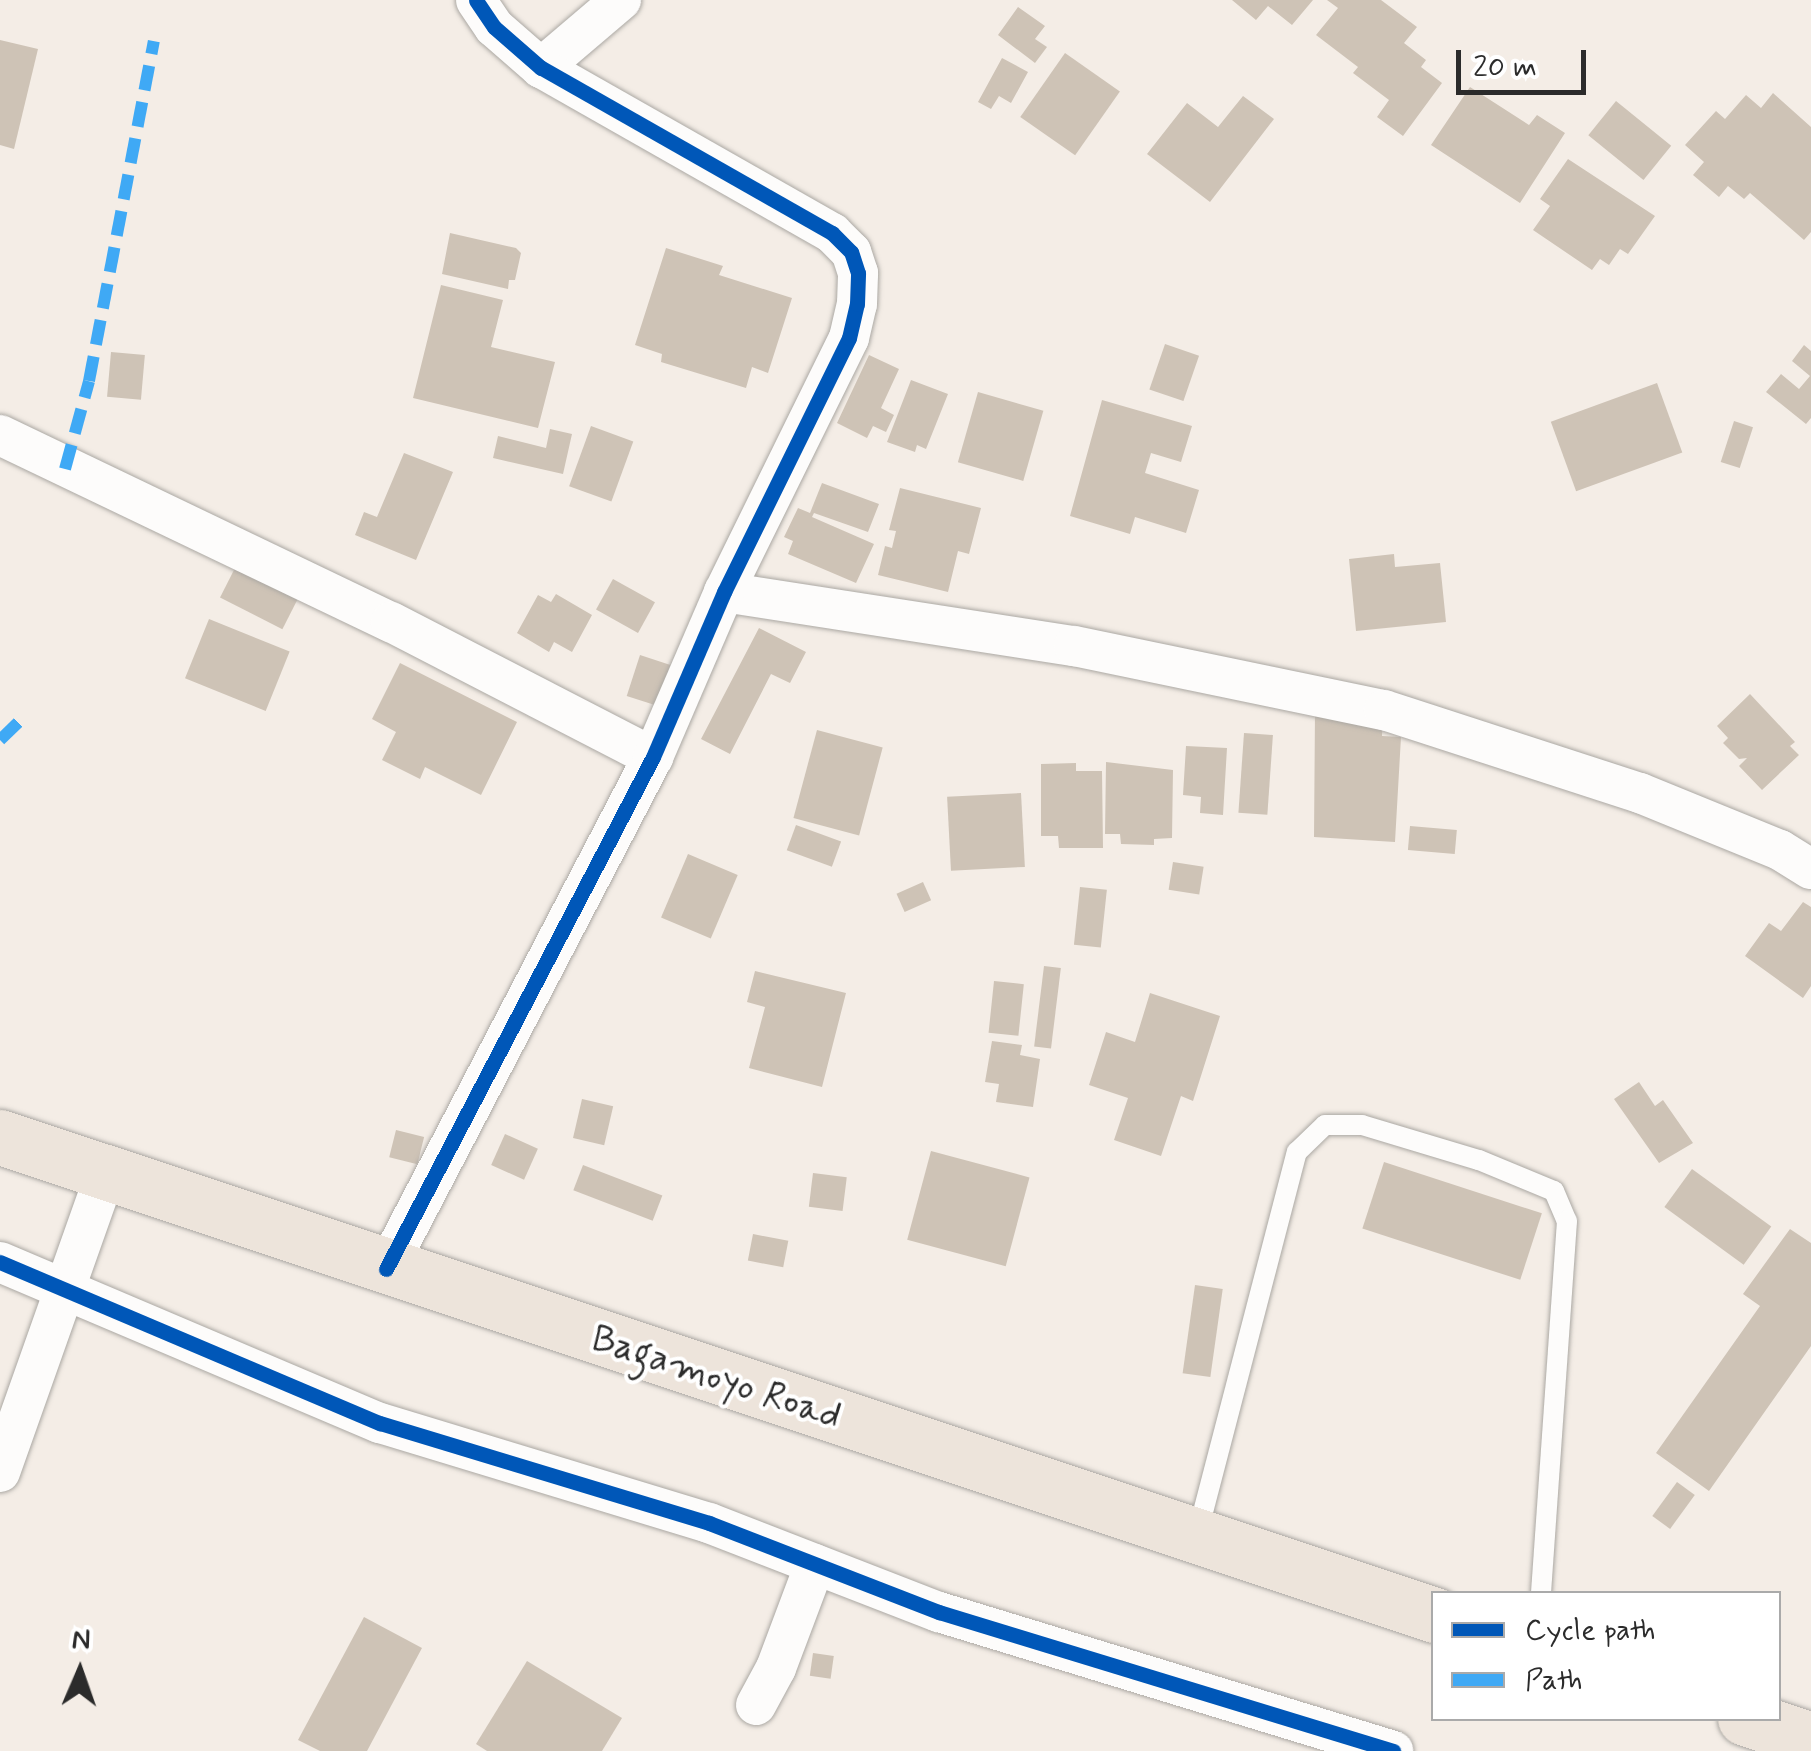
<!DOCTYPE html>
<html>
<head>
<meta charset="utf-8">
<style>
	body { margin:0 }
	#map { position:relative; width:1811px; height:1751px; overflow:hidden; background:#f4ede6; font-family:Mynerve,sans-serif }
	div>[style] { position:absolute }
	.building>* { inset:0; background:#cec3b6; transform-origin:0 0 }
	.roads { filter:drop-shadow(0 0 2px #aba8a3) drop-shadow(0 0 2px #aba8a3) }
	.lane>* { height:20px; margin:-10px; padding:0 10px; transform-origin:10px; border-radius:10px; background:#fdfcfb }
	.street>* { height:40px; margin:-20px; padding:0 20px; transform-origin:20px; border-radius:20px; background:#fdfcfb }
	.highway>* { height:55px; margin:-27.5px; padding:0 27.5px; transform-origin:27.5px; border-radius:27.5px; background:#ede4db }
	.quiet>* { height:12px; margin-top:-6px; transform-origin:0; background:repeating-linear-gradient(90deg,#3fa9f5 0 25px,transparent 0 37px) }
	.cycleway>* { height:15px; margin:-7.5px; padding:0 7.5px; transform-origin:7.5px; border-radius:7.5px; background:#0057b8 }
	span { translate:-50% -50%; white-space:nowrap; text-align:center; line-height:1.15; -webkit-text-stroke:8px #fff; paint-order:stroke }
	.street-label { font-size:38px; color:#2b2b2b }
	.legend { position:absolute; left:1431px; top:1591px; width:350px; height:130px; box-sizing:border-box; background:#fff; border:2px solid #aaa; margin:0; padding:12px 18px; list-style:none; font-size:30px; color:#2b2b2b }
	.legend li { display:flex; align-items:center; gap:20px; height:50px }
	.legend b { width:50px; border:2px solid #aaa }
	.north { position:absolute; left:30px; top:1621px; width:100px; height:100px; -webkit-text-stroke:8px #fff; paint-order:stroke; rotate:2deg; font-size:28px; font-weight:700; line-height:40px; text-align:center; color:#2b2b2b }
	.north::after { content:''; display:block; margin:auto; width:35px; height:45px; background:#2b2b2b; clip-path:polygon(50% 0,100% 100%,50% 72%,0 100%) }
	.scale { position:absolute; left:1456px; top:50px; width:130px; height:45px; box-sizing:border-box; border:5px solid #2b2b2b; border-top:0; padding-left:12px; font-size:30px; line-height:35px; white-space:nowrap; color:#2b2b2b; -webkit-text-stroke:8px #fff; paint-order:stroke }
</style>
</head>
<body>
<div id="map">
	<div class="building">
		<div style="clip-path:polygon(1232px 0,1313px 0,1292px 25px,1268px 6px,1256px 20px)"></div>
		<div style="clip-path:polygon(1327px 0,1381px 0,1417px 27px,1404px 43px,1426px 60px,1421px 67px,1442px 83px,1403px 136px,1377px 117px,1389px 100px,1353px 73px,1358px 67px,1316px 35px,1338px 8px)"></div>
		<div style="clip-path:polygon(1018px 7px,1045px 26px,1035px 39px,1047px 47px,1035px 63px,998px 35px)"></div>
		<div style="clip-path:polygon(0 40px,38px 49px,14px 149px,0 145px)"></div>
		<div style="left:1065px;top:53px;width:67px;height:78px;rotate:35deg"></div>
		<div style="clip-path:polygon(1002px 58px,1028px 72px,1011px 103px,999px 96px,991px 109px,978px 102px)"></div>
		<div style="clip-path:polygon(1470px 87px,1529px 125px,1537px 115px,1565px 133px,1520px 203px,1431px 145px)"></div>
		<div style="clip-path:polygon(1773px 93px,1811px 127px,1811px 232px,1804px 240px,1750px 193px,1744px 199px,1728px 186px,1719px 197px,1693px 175px,1704px 162px,1685px 145px,1716px 111px,1725px 119px,1746px 95px,1761px 108px)"></div>
		<div style="clip-path:polygon(1243px 96px,1274px 119px,1210px 202px,1147px 154px,1187px 103px,1218px 127px)"></div>
		<div style="left:1616px;top:101px;width:71px;height:44px;rotate:39deg"></div>
		<div style="clip-path:polygon(1568px 159px,1655px 216px,1628px 254px,1620px 249px,1609px 265px,1600px 259px,1592px 270px,1533px 230px,1550px 206px,1540px 199px)"></div>
		<div style="clip-path:polygon(450px 233px,516px 248px,521px 253px,515px 280px,509px 280px,508px 289px,442px 274px)"></div>
		<div style="clip-path:polygon(666px 248px,723px 266px,719px 275px,792px 298px,768px 373px,752px 367px,746px 388px,661px 362px,662px 354px,635px 345px)"></div>
		<div style="clip-path:polygon(441px 285px,503px 300px,491px 347px,555px 362px,538px 428px,413px 398px)"></div>
		<div style="left:1165px;top:344px;width:36px;height:48px;rotate:19deg"></div>
		<div style="clip-path:polygon(1804px 345px,1811px 351px,1811px 418px,1806px 424px,1766px 392px,1781px 374px,1799px 389px,1810px 376px,1792px 361px)"></div>
		<div style="left:111px;top:352px;width:34px;height:45px;rotate:5deg"></div>
		<div style="clip-path:polygon(869px 355px,899px 369px,881px 408px,894px 415px,886px 432px,873px 426px,867px 438px,837px 423px)"></div>
		<div style="clip-path:polygon(911px 380px,948px 394px,926px 449px,917px 445px,915px 452px,887px 442px)"></div>
		<div style="left:1657px;top:383px;width:74px;height:113px;rotate:70deg"></div>
		<div style="left:978px;top:392px;width:68px;height:73px;rotate:16deg"></div>
		<div style="clip-path:polygon(1102px 400px,1192px 426px,1181px 462px,1151px 453px,1145px 473px,1199px 490px,1186px 533px,1135px 517px,1130px 534px,1070px 516px)"></div>
		<div style="left:1734px;top:421px;width:20px;height:43px;rotate:18deg"></div>
		<div style="left:591px;top:426px;width:45px;height:64px;rotate:20deg"></div>
		<div style="clip-path:polygon(550px 429px,572px 434px,563px 474px,493px 458px,498px 436px,546px 448px)"></div>
		<div style="clip-path:polygon(404px 453px,453px 472px,416px 560px,355px 535px,364px 512px,377px 517px)"></div>
		<div style="clip-path:polygon(822px 483px,879px 504px,868px 532px,814px 513px,812px 517px,874px 544px,856px 583px,788px 554px,793px 541px,784px 537px,798px 508px,810px 513px)"></div>
		<div style="clip-path:polygon(900px 488px,981px 508px,969px 554px,958px 551px,948px 592px,878px 575px,885px 546px,892px 548px,896px 531px,889px 530px)"></div>
		<div style="clip-path:polygon(1394px 554px,1395px 567px,1440px 563px,1446px 622px,1356px 631px,1349px 559px)"></div>
		<div style="left:235px;top:568px;width:70px;height:33px;rotate:27deg"></div>
		<div style="left:613px;top:579px;width:48px;height:35px;rotate:29deg"></div>
		<div style="clip-path:polygon(556px 594px,592px 615px,572px 652px,554px 642px,549px 652px,517px 633px,538px 595px,551px 602px)"></div>
		<div style="left:209px;top:619px;width:87px;height:64px;rotate:22deg"></div>
		<div style="clip-path:polygon(759px 628px,806px 652px,790px 683px,771px 674px,730px 754px,701px 739px)"></div>
		<div style="left:640px;top:655px;width:32px;height:43px;rotate:18deg"></div>
		<div style="clip-path:polygon(400px 663px,517px 722px,481px 795px,425px 767px,420px 779px,382px 760px,396px 732px,372px 719px)"></div>
		<div style="clip-path:polygon(1750px 694px,1795px 742px,1790px 746px,1799px 755px,1762px 790px,1739px 766px,1747px 758px,1739px 759px,1723px 743px,1728px 738px,1717px 726px)"></div>
		<div style="clip-path:polygon(1315px 711px,1383px 715px,1382px 736px,1401px 737px,1395px 842px,1314px 837px)"></div>
		<div style="left:817px;top:730px;width:68px;height:91px;rotate:15deg"></div>
		<div style="left:1244px;top:733px;width:29px;height:80px;rotate:4deg"></div>
		<div style="clip-path:polygon(1186px 746px,1227px 748px,1223px 815px,1200px 813px,1201px 797px,1183px 795px)"></div>
		<div style="clip-path:polygon(1106px 762px,1173px 770px,1172px 838px,1154px 839px,1154px 845px,1121px 844px,1120px 834px,1105px 834px)"></div>
		<div style="clip-path:polygon(1076px 763px,1076px 771px,1102px 771px,1103px 848px,1059px 848px,1058px 836px,1041px 836px,1041px 764px)"></div>
		<div style="left:1021px;top:793px;width:74px;height:74px;rotate:87deg"></div>
		<div style="left:796px;top:825px;width:48px;height:27px;rotate:20deg"></div>
		<div style="left:1410px;top:826px;width:47px;height:24px;rotate:5deg"></div>
		<div style="left:688px;top:854px;width:54px;height:69px;rotate:23deg"></div>
		<div style="left:1173px;top:862px;width:31px;height:28px;rotate:9deg"></div>
		<div style="left:923px;top:882px;width:20px;height:29px;rotate:66deg"></div>
		<div style="left:1080px;top:887px;width:27px;height:58px;rotate:6deg"></div>
		<div style="clip-path:polygon(1803px 902px,1811px 907px,1811px 986px,1803px 998px,1745px 956px,1769px 923px,1781px 931px)"></div>
		<div style="left:1044px;top:966px;width:17px;height:81px;rotate:7deg"></div>
		<div style="clip-path:polygon(755px 971px,846px 993px,822px 1087px,749px 1068px,765px 1007px,747px 1002px)"></div>
		<div style="left:994px;top:981px;width:30px;height:52px;rotate:6deg"></div>
		<div style="clip-path:polygon(1150px 993px,1220px 1016px,1193px 1101px,1181px 1096px,1161px 1156px,1114px 1140px,1128px 1098px,1089px 1085px,1106px 1032px,1135px 1042px)"></div>
		<div style="clip-path:polygon(992px 1041px,1022px 1045px,1020px 1055px,1040px 1059px,1033px 1107px,996px 1102px,999px 1084px,985px 1082px)"></div>
		<div style="clip-path:polygon(1639px 1082px,1655px 1106px,1663px 1100px,1693px 1143px,1659px 1163px,1614px 1099px)"></div>
		<div style="left:582px;top:1099px;width:32px;height:40px;rotate:13deg"></div>
		<div style="left:396px;top:1130px;width:29px;height:28px;rotate:14deg"></div>
		<div style="left:505px;top:1134px;width:36px;height:34px;rotate:24deg"></div>
		<div style="left:931px;top:1151px;width:102px;height:92px;rotate:15deg"></div>
		<div style="left:1384px;top:1162px;width:166px;height:70px;rotate:18deg"></div>
		<div style="left:583px;top:1165px;width:85px;height:27px;rotate:21deg"></div>
		<div style="left:1692px;top:1169px;width:98px;height:47px;rotate:36deg"></div>
		<div style="left:813px;top:1173px;width:34px;height:34px;rotate:7deg"></div>
		<div style="clip-path:polygon(1790px 1229px,1811px 1243px,1811px 1346px,1709px 1491px,1656px 1453px,1760px 1306px,1743px 1294px)"></div>
		<div style="left:753px;top:1234px;width:36px;height:27px;rotate:11deg"></div>
		<div style="left:1195px;top:1285px;width:28px;height:89px;rotate:8deg"></div>
		<div style="left:1677px;top:1482px;width:22px;height:42px;rotate:36deg"></div>
		<div style="clip-path:polygon(364px 1617px,422px 1648px,367px 1751px,320px 1751px,298px 1740px)"></div>
		<div style="left:813px;top:1653px;width:21px;height:23px;rotate:8deg"></div>
		<div style="clip-path:polygon(527px 1661px,622px 1718px,602px 1751px,487px 1751px,476px 1744px)"></div>
	</div>
	<div class="roads">
		<div class="lane">
			<div style="left:1197px;top:1535px;width:396px;rotate:-75.4deg"></div>
			<div style="left:1297px;top:1152px;width:39px;rotate:-44deg"></div>
			<div style="left:1325px;top:1125px;width:37px"></div>
			<div style="left:1362px;top:1125px;width:122px;rotate:16.7deg"></div>
			<div style="left:1479px;top:1160px;width:81px;rotate:22.5deg"></div>
			<div style="left:1554px;top:1191px;width:33px;rotate:67deg"></div>
			<div style="left:1567px;top:1221px;width:374px;rotate:94deg"></div>
		</div>
		<div class="street">
			<div style="left:541px;top:68px;width:105px;rotate:-40.4deg"></div>
			<div style="left:0;top:435px;width:433px;rotate:25.6deg"></div>
			<div style="left:391px;top:622px;width:295px;rotate:27.3deg"></div>
			<div style="left:724px;top:592px;width:354px;rotate:8.8deg"></div>
			<div style="left:1074px;top:646px;width:317px;rotate:11.7deg"></div>
			<div style="left:1384px;top:710px;width:269px;rotate:18deg"></div>
			<div style="left:1640px;top:793px;width:151px;rotate:22.2deg"></div>
			<div style="left:1780px;top:850px;width:36px;rotate:32deg"></div>
			<div style="left:0;top:1262px;width:413px;rotate:23deg"></div>
			<div style="left:380px;top:1423px;width:344px;rotate:16.9deg"></div>
			<div style="left:709px;top:1523px;width:247px;rotate:21.2deg"></div>
			<div style="left:939px;top:1612px;width:475px;rotate:17deg"></div>
			<div style="left:386px;top:1269px;width:577px;rotate:-62.46deg"></div>
			<div style="left:653px;top:757px;width:180px;rotate:-66.7deg"></div>
			<div style="left:724px;top:592px;width:283px;rotate:-63.8deg"></div>
			<div style="left:849px;top:338px;width:35px;rotate:-77deg"></div>
			<div style="left:857px;top:304px;width:31px;rotate:-88deg"></div>
			<div style="left:858px;top:273px;width:22px;rotate:-108deg"></div>
			<div style="left:851px;top:252px;width:27px;rotate:-135deg"></div>
			<div style="left:832px;top:233px;width:335px;rotate:-150.4deg"></div>
			<div style="left:541px;top:68px;width:62px;rotate:-138.9deg"></div>
			<div style="left:494px;top:27px;width:32px;rotate:-124deg"></div>
			<div style="left:0;top:1472px;width:317px;rotate:-70.5deg"></div>
			<div style="left:756px;top:1705px;width:42px;rotate:-61.6deg"></div>
			<div style="left:776px;top:1668px;width:111px;rotate:-69.4deg"></div>
		</div>
		<div class="highway">
			<div style="left:0;top:1137px;width:1512px;rotate:18.43deg"></div>
			<div style="left:1745px;top:1718px;width:70px;rotate:18.4deg"></div>
		</div>
	</div>
	<div class="quiet">
		<div style="left:65px;top:469px;width:91px;rotate:-74.7deg"></div>
		<div style="left:89px;top:381px;width:346px;rotate:-79.2deg"></div>
		<div style="left:0;top:740px;width:35px;rotate:-44deg"></div>
	</div>
	<div class="cycleway">
		<div style="left:0;top:1262px;width:413px;rotate:23deg"></div>
		<div style="left:380px;top:1423px;width:344px;rotate:16.9deg"></div>
		<div style="left:709px;top:1523px;width:247px;rotate:21.2deg"></div>
		<div style="left:939px;top:1612px;width:475px;rotate:17deg"></div>
		<div style="left:386px;top:1269px;width:577px;rotate:-62.46deg"></div>
		<div style="left:653px;top:757px;width:180px;rotate:-66.7deg"></div>
		<div style="left:724px;top:592px;width:283px;rotate:-63.8deg"></div>
		<div style="left:849px;top:338px;width:35px;rotate:-77deg"></div>
		<div style="left:857px;top:304px;width:31px;rotate:-88deg"></div>
		<div style="left:858px;top:273px;width:22px;rotate:-108deg"></div>
		<div style="left:851px;top:252px;width:27px;rotate:-135deg"></div>
		<div style="left:832px;top:233px;width:335px;rotate:-150.4deg"></div>
		<div style="left:541px;top:68px;width:62px;rotate:-138.9deg"></div>
		<div style="left:494px;top:27px;width:32px;rotate:-124deg"></div>
	</div>
	<div class="street-label">
		<span style="left:716px;top:1378px;rotate:18deg">Bagamoyo Road</span>
	</div>
	<ul class="legend">
	<li><b style="height:12px;background:#0057b8"></b>Cycle path</li>
	<li><b style="height:12px;background:#3fa9f5"></b>Path</li>
	</ul>
	<div class="north">N</div>
	<div class="scale">20 m</div>
</div>
</body>
</html>
